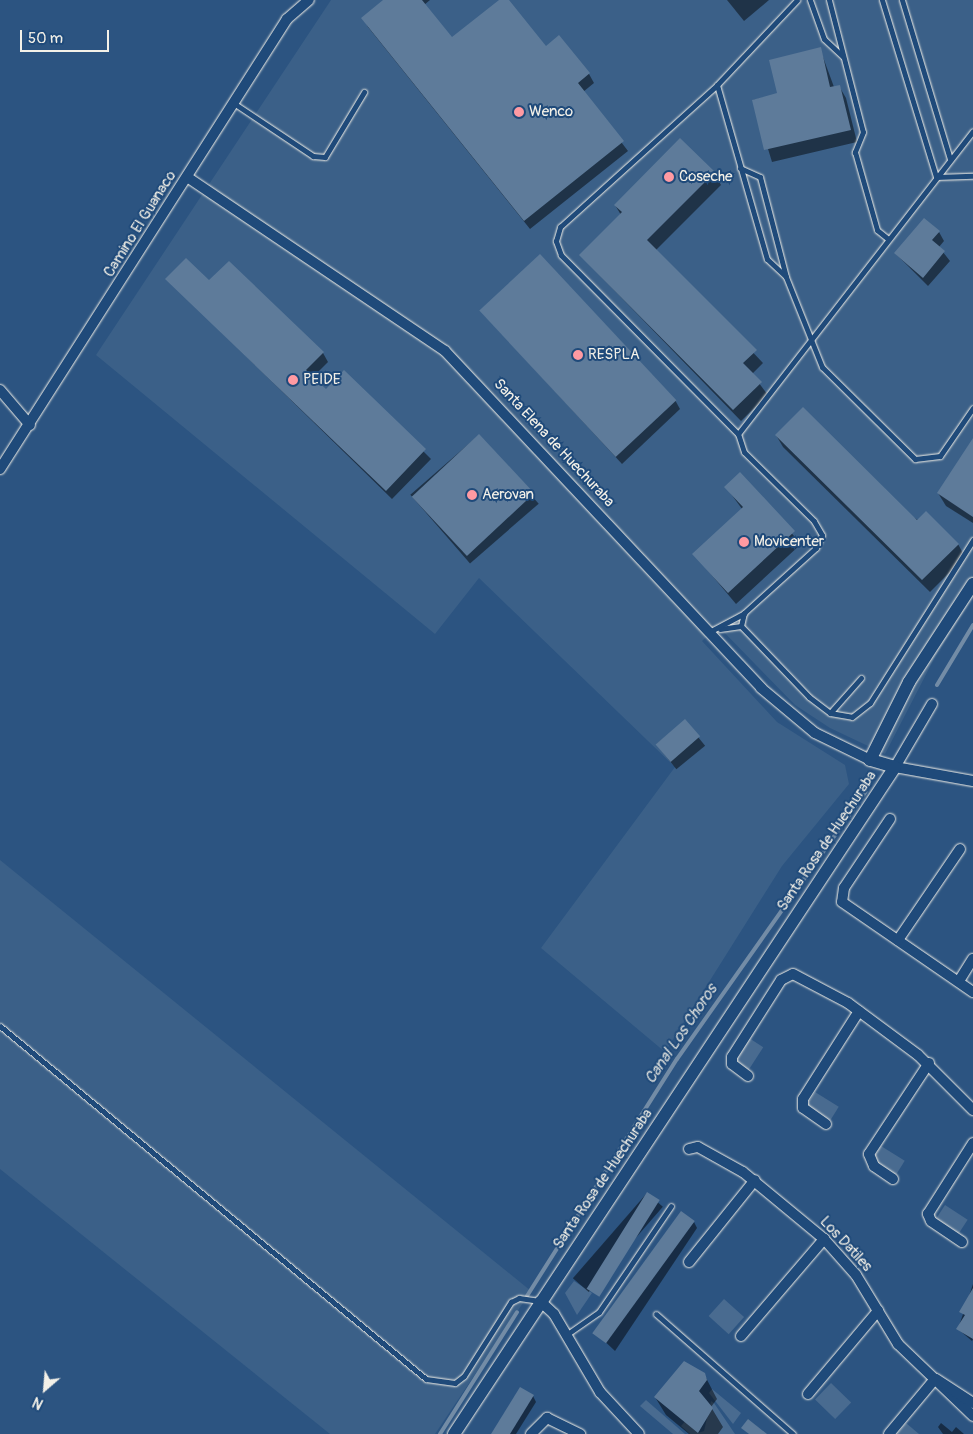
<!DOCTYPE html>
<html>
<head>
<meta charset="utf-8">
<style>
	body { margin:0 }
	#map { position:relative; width:973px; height:1434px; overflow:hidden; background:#2c5481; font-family:Pangolin,sans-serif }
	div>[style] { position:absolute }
	.built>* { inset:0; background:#3b6088 }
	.green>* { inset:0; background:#496b90; transform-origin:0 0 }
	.shadow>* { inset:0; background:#0007; transform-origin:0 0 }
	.stream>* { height:4px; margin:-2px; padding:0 2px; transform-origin:2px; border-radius:2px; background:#738ca6 }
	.building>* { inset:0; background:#5e7b9a; transform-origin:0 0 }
	.roads { filter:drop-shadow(0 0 1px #f4f1e8) drop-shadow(0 0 1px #f4f1e8) }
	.service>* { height:5px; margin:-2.5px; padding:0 2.5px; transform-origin:2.5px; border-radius:2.5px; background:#1f4a7a }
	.minor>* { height:10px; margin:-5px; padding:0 5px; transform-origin:5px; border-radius:5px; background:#1f4a7a }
	.tertiary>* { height:12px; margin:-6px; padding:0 6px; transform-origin:6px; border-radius:6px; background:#1f4a7a }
	.dots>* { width:14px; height:14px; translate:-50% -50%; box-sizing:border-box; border:2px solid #1f4a7a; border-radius:50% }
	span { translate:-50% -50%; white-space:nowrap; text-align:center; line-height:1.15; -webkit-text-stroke:4px #1f4a7a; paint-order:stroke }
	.poi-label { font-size:15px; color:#f4f1e8 }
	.left { translate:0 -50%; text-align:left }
	.street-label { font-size:15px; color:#f4f1e8 }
	.water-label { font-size:16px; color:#dadddb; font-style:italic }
	.north { position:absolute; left:20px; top:1364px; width:50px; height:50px; -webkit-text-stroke:4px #1f4a7a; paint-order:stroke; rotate:207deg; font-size:14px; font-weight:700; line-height:20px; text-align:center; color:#f4f1e8 }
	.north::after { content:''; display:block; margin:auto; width:18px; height:22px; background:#f4f1e8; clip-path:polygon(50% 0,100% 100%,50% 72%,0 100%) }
	.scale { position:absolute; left:20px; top:30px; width:89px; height:22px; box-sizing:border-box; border:2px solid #f4f1e8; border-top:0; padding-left:6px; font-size:15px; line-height:18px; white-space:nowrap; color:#f4f1e8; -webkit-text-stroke:4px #1f4a7a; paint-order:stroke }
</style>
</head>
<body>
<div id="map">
	<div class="built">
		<div style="clip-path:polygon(331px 0,973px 0,973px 597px,935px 657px,885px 754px,830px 728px,795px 705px,718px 626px,702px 641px,777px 722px,845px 765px,849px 784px,782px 866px,665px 1052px,541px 948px,675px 767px,479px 578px,435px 634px,96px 355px)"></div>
		<div style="clip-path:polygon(0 860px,531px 1291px,435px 1434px,330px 1434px,0 1169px)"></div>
	</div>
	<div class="green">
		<div style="left:749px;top:1038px;width:17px;height:27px;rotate:33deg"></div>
		<div style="left:815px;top:1092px;width:28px;height:17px;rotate:32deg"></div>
		<div style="left:881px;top:1146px;width:28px;height:17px;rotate:32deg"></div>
		<div style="left:945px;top:1205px;width:27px;height:17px;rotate:33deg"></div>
		<div style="clip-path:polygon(574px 1281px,592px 1293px,577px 1315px,565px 1293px)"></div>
		<div style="left:724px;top:1299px;width:27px;height:23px;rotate:42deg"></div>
		<div style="left:831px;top:1383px;width:28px;height:23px;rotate:44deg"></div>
		<div style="clip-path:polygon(712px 1389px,741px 1413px,733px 1424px,709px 1393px)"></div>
		<div style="clip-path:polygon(646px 1400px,685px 1434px,673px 1434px,640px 1406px)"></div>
		<div style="clip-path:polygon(711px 1401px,714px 1403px,735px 1434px,690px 1434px,681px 1426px,689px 1417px,698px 1433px,704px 1431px)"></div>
		<div style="clip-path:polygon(906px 1423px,919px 1434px,897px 1434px)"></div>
	</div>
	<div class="shadow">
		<div style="clip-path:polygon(385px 0,430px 0,424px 5px,452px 39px,501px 0,507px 0,545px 47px,589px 74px,594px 83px,583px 92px,628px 151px,530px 229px,368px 27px,363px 18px)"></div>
		<div style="clip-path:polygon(727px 0,769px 0,744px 21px)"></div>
		<div style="clip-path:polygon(820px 49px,834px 87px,839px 86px,846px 98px,857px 142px,772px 162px,753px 100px,779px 94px)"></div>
		<div style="clip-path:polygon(714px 173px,721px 185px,656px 250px,763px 363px,752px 374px,768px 395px,741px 421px,580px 255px,621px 215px,615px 205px)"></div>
		<div style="clip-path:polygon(939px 232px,944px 241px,939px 247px,950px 261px,928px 286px,895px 253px)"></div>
		<div style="clip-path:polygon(167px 279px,210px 282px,323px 353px,328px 362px,312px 378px,326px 391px,344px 372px,431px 459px,392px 499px)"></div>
		<div style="clip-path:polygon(481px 311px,675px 400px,680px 409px,622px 464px)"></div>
		<div style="left:479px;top:435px;width:91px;height:91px;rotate:49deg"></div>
		<div style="clip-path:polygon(776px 435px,958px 544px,965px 557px,930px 592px,783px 447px)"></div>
		<div style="clip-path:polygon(973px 440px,973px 523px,946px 506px,938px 493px)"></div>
		<div style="clip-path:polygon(740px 474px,801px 544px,736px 604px,694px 554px,742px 509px,726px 487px)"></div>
		<div style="left:685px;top:721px;width:32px;height:37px;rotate:51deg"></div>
		<div style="left:647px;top:1193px;width:21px;height:113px;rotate:41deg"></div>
		<div style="clip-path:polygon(694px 1222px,697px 1228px,615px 1351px,599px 1336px)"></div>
		<div style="clip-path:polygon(973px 1284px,973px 1339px,972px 1341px,958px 1329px)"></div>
		<div style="clip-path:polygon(704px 1374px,717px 1399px,711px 1407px,723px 1427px,718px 1434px,689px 1434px,666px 1415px,655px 1397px)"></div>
		<div style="clip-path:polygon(533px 1396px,536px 1402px,516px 1434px,493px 1434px)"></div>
		<div style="clip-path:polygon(941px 1423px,952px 1432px,956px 1427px,964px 1434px,943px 1434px,938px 1427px)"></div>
	</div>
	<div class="stream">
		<div style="left:937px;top:685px;width:70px;rotate:-59deg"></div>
		<div style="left:527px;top:1296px;width:280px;rotate:-57.7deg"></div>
		<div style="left:677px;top:1059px;width:327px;rotate:-54.8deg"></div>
		<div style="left:440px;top:1434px;width:144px;rotate:-57.7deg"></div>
	</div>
	<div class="building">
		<div style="clip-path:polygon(383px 0,422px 0,452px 37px,499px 0,509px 0,546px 46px,559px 35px,590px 73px,578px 83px,624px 141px,524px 221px,361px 18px)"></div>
		<div style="clip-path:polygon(821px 47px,830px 87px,840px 85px,851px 130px,764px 150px,752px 100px,777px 93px,769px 60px)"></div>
		<div style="clip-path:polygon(680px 138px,715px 172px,647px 240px,757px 350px,743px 363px,762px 382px,733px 410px,579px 255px,622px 212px,614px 205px)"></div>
		<div style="clip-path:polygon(924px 218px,940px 231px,932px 240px,945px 251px,923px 278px,894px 253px)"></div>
		<div style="left:540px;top:254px;width:200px;height:83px;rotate:47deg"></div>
		<div style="clip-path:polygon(186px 258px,209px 280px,229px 261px,324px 352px,306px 370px,326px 389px,344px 370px,426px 449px,386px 491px,165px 279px)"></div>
		<div style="clip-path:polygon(803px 407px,917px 520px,926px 511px,959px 544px,922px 580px,775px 435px)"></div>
		<div style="left:479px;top:434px;width:81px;height:92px;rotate:47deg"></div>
		<div style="clip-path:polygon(973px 438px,973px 517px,937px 493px)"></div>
		<div style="clip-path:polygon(740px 472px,795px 531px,728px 593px,692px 554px,743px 507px,724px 487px)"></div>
		<div style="left:685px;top:719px;width:23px;height:39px;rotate:49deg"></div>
		<div style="left:647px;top:1192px;width:15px;height:114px;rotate:32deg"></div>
		<div style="left:681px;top:1211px;width:17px;height:151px;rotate:36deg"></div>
		<div style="clip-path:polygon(973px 1288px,973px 1339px,956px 1329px,965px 1315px,959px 1312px)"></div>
		<div style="clip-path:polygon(684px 1361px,705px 1373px,707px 1380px,699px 1391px,713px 1408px,698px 1433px,654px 1397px)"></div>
		<div style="clip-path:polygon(520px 1387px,534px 1395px,510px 1434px,491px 1434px)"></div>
		<div style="clip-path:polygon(748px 1419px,767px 1434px,749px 1434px,741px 1428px)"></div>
	</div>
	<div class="roads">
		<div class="service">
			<div style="left:810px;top:0;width:41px;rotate:70.3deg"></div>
			<div style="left:824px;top:39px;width:26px;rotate:43deg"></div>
			<div style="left:829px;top:0;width:136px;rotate:75.6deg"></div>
			<div style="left:863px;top:132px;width:22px;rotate:112deg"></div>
			<div style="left:855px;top:152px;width:81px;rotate:74.2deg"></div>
			<div style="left:877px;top:230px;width:14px;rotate:39deg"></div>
			<div style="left:882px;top:0;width:185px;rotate:73deg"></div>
			<div style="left:936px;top:177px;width:37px;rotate:-2deg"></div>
			<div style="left:902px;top:0;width:166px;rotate:73.2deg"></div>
			<div style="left:717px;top:85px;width:181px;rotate:74deg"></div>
			<div style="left:767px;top:259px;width:26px;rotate:43deg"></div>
			<div style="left:235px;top:104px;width:94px;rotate:33.7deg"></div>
			<div style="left:313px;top:156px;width:12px;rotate:5deg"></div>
			<div style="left:325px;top:157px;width:76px;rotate:-59deg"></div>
			<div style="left:740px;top:168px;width:22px;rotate:24deg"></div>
			<div style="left:760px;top:177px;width:103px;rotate:75.4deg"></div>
			<div style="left:786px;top:277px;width:97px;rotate:68.2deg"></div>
			<div style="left:822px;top:367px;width:131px;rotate:44.7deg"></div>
			<div style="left:915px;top:459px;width:25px;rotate:-7deg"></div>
			<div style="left:940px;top:456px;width:58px;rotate:-55.5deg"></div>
			<div style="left:738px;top:434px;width:383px;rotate:-52.2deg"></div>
			<div style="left:744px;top:613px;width:13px;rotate:103deg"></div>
			<div style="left:741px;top:626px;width:98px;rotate:46.2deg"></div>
			<div style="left:809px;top:697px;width:26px;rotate:37deg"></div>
			<div style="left:830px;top:713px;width:22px;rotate:10deg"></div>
			<div style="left:852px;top:717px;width:23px;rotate:-38deg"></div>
			<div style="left:870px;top:703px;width:193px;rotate:-57.7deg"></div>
			<div style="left:720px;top:629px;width:21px;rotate:-8deg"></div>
			<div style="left:709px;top:632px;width:40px;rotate:-28deg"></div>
			<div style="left:744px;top:613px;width:97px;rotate:-42.1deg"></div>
			<div style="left:816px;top:548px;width:14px;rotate:-65deg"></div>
			<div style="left:822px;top:535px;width:16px;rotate:-120deg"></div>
			<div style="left:814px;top:521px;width:98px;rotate:-135.4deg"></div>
			<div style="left:744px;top:452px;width:19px;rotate:-108deg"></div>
			<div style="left:738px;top:434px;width:252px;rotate:-134.7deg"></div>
			<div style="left:561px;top:255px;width:15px;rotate:-110deg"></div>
			<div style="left:556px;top:241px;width:15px;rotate:-74deg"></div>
			<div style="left:560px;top:227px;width:212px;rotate:-42.1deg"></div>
			<div style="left:717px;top:85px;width:117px;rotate:-46.7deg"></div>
			<div style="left:830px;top:713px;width:47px;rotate:-48.5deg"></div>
			<div style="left:0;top:1026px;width:553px;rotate:39.65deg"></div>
			<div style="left:426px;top:1379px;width:29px;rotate:8deg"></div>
			<div style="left:455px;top:1383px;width:11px;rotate:-38deg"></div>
			<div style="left:464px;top:1376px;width:88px;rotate:-57.6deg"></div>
			<div style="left:511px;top:1302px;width:9px;rotate:-27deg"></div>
			<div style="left:519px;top:1298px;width:21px;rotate:8deg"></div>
			<div style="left:656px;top:1314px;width:182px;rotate:41.2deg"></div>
			<div style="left:566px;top:1335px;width:40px;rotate:-34.9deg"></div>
			<div style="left:599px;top:1312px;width:128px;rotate:-55.8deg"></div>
		</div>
		<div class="minor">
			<div style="left:187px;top:177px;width:311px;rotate:34deg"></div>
			<div style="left:445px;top:351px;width:462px;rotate:46.8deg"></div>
			<div style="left:761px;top:688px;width:70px;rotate:39.8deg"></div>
			<div style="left:815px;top:733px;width:61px;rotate:26.1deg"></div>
			<div style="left:0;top:390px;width:46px;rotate:49.4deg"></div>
			<div style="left:0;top:469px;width:534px;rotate:-57.47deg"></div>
			<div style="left:287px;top:19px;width:29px;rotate:-41deg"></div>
			<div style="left:932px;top:704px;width:73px;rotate:120.4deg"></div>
			<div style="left:895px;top:767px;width:79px;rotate:10.2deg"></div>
			<div style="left:890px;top:819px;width:83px;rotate:123.7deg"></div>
			<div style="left:844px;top:888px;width:14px;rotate:98deg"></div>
			<div style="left:842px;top:902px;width:159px;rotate:34.5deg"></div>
			<div style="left:898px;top:940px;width:110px;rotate:-55.7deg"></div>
			<div style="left:959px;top:981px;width:26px;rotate:-58deg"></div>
			<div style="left:748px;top:1076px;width:20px;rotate:-143deg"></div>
			<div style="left:732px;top:1064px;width:7px;rotate:-90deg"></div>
			<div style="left:732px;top:1057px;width:91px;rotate:-57.5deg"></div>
			<div style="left:781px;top:980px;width:13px;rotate:-27deg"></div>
			<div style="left:793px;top:974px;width:62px;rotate:27.8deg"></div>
			<div style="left:848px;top:1003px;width:87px;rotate:36.6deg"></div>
			<div style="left:918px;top:1055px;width:78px;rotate:45deg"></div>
			<div style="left:826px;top:1124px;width:28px;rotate:-145deg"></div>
			<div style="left:803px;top:1108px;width:9px;rotate:-90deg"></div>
			<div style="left:803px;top:1099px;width:104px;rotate:-57.5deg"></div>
			<div style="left:689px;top:1149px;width:9px;rotate:-13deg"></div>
			<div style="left:698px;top:1147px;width:51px;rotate:29.1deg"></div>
			<div style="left:743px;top:1172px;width:105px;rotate:39.6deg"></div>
			<div style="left:824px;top:1239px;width:48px;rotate:48.4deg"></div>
			<div style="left:856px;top:1275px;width:81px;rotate:58.7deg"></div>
			<div style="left:898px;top:1344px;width:104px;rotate:43.8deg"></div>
			<div style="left:893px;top:1179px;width:23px;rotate:-146deg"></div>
			<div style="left:874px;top:1166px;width:13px;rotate:-113deg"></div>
			<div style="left:869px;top:1154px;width:109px;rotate:-56.6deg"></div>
			<div style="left:962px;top:1242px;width:37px;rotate:-146deg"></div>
			<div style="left:931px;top:1221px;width:8px;rotate:-113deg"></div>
			<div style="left:928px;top:1214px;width:84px;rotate:-57.6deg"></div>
			<div style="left:689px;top:1262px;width:105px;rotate:-51.2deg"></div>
			<div style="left:540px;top:1301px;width:19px;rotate:43deg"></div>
			<div style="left:554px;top:1314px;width:91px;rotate:59.5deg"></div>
			<div style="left:600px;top:1392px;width:57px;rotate:47.1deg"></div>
			<div style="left:741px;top:1336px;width:128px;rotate:-49.4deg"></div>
			<div style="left:936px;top:1379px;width:44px;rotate:33deg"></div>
			<div style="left:808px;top:1394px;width:109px;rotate:-49.9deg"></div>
			<div style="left:531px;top:1434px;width:23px;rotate:-45deg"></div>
			<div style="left:547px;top:1418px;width:37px;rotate:26deg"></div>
			<div style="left:889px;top:1434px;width:72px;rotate:-50.1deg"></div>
		</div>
		<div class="tertiary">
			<div style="left:454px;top:1434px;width:800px;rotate:-56.53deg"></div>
			<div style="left:895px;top:767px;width:26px;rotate:-164deg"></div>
			<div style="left:870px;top:760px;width:87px;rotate:-63.4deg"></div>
			<div style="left:909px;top:682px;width:117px;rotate:-56.9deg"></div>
		</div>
	</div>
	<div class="dots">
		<div style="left:519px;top:112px;background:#ff9aa2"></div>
		<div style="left:669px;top:177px;background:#ff9aa2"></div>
		<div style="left:578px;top:355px;background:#ff9aa2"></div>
		<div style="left:293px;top:380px;background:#ff9aa2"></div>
		<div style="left:472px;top:495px;background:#ff9aa2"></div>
		<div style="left:744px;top:542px;background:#ff9aa2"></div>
	</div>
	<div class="poi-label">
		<span class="left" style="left:529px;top:112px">Wenco</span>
		<span class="left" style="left:679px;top:177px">Coseche</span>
		<span class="left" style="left:588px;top:355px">RESPLA</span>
		<span class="left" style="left:303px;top:380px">PEIDE</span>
		<span class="left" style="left:482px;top:495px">Aerovan</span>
		<span class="left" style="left:754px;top:542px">Movicenter</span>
	</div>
	<div class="street-label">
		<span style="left:140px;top:224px;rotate:-58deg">Camino El Guanaco</span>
		<span style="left:554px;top:443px;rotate:47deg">Santa Elena de Huechuraba</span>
		<span style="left:827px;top:841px;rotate:-56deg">Santa Rosa de Huechuraba</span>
		<span style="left:603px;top:1179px;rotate:-56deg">Santa Rosa de Huechuraba</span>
		<span style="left:846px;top:1244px;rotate:47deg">Los Datiles</span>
	</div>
	<div class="water-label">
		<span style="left:681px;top:1034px;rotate:-56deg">Canal Los Choros</span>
	</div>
	<div class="north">N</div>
	<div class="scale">50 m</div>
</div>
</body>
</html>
